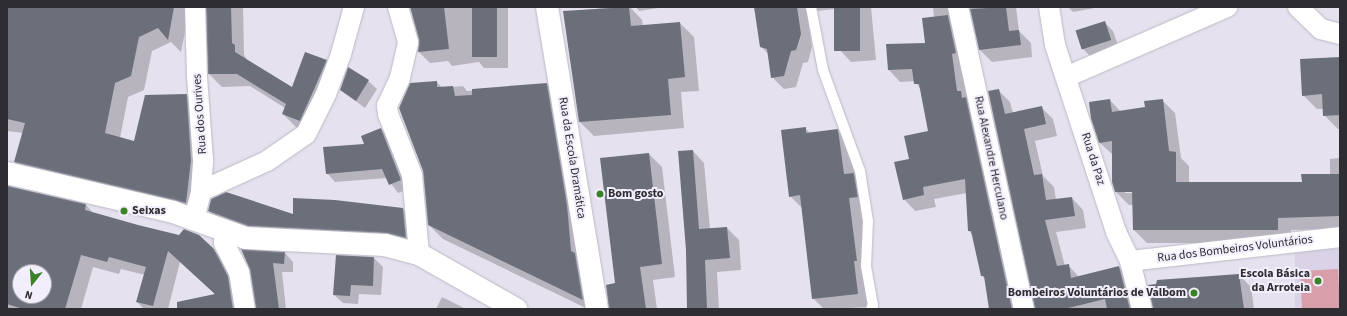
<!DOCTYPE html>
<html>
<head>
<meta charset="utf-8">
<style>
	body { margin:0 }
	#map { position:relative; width:1347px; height:316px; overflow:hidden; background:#e6e1ee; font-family:"Source Sans 3",sans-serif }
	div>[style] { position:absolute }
	.built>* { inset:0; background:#dad3e7; transform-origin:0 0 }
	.green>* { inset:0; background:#d89eaa; transform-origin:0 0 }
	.shadow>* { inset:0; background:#0003 }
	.building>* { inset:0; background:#6b6f7a; transform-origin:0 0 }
	.roads { filter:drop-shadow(0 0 1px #bcb8c4) drop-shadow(0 0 1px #bcb8c4) }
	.service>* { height:10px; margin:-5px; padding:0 5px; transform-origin:5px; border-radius:5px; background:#fff }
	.minor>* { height:20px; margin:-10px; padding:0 10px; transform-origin:10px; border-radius:10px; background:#fff }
	.tertiary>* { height:22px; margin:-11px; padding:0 11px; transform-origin:11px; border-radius:11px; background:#fff }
	.dots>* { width:11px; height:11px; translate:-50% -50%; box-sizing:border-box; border:2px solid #f3eefb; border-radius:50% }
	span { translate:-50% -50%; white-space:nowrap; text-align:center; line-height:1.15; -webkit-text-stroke:4px #f3eefb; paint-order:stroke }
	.street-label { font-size:12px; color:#2e2d32 }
	.poi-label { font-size:12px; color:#2e2d32; font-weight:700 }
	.left { translate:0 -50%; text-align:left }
	.right { translate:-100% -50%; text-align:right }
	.frame { position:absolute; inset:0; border:8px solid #2e2d32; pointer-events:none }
	.north { position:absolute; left:12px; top:264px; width:40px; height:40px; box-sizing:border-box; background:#f3eefb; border:1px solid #a4a1ab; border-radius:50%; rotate:197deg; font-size:11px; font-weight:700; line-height:16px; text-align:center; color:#2e2d32 }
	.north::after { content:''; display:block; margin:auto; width:14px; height:18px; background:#398228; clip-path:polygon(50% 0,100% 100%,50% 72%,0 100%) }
</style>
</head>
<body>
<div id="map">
	<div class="built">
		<div style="left:1340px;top:249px;width:60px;height:45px;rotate:90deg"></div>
	</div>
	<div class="green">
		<div style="left:1338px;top:269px;width:40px;height:38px;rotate:87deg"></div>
	</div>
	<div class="shadow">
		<div style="clip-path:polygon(7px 7px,190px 7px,181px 52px,171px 42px,152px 51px,144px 90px,128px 97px,120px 138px,134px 142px,186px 95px,200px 108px,200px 216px,29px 175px,15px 162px,23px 133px,7px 131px)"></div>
		<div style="clip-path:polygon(208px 7px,243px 7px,244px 55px,248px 61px,292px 88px,326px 61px,339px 73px,313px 133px,296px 127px,283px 114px,285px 108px,250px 86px,222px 87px,209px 74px)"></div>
		<div style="clip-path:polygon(411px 7px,508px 7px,508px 68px,484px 68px,479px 62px,452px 66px,448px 61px,430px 63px,419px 52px,420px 40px)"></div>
		<div style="clip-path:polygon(615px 7px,630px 7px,642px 20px,643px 26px,680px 23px,694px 37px,699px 91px,681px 92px,684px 128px,594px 136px,580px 122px,564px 12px)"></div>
		<div style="clip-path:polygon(636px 7px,665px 7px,639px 11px)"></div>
		<div style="clip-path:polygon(755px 7px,871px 7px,876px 60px,851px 62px,840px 50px,835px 9px,807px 12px,812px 47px,808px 62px,803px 63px,796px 87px,784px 89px,772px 77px,768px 54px,761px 46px)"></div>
		<div style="clip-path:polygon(933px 7px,1016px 7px,1019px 31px,1031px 43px,1032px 57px,992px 62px,980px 50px,970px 8px,968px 7px,1022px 309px,990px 309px,986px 280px,982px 276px,973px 235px,969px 231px,967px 193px,934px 199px,936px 207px,915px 211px,904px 199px,910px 160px,929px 132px,921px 90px,915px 81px,900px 82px,889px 70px,927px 44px,934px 17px)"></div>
		<div style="clip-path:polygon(1068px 7px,1100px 7px,1073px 12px)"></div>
		<div style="clip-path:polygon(1105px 23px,1113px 31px,1119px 48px,1092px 58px,1083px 49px,1078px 32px)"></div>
		<div style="clip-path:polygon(1340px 58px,1340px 129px,1338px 129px,1324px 115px,1324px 109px,1317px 109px,1303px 95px)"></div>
		<div style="clip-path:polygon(368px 81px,377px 89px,365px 108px,341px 90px)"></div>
		<div style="clip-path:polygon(437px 82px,442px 88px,463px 86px,467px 91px,547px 84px,561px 98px,588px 309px,443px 239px,429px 225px)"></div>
		<div style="clip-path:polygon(998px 90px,1010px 102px,1013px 113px,1041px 107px,1053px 119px,1057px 136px,1035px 141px,1043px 176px,1054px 187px,1056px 200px,1072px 198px,1083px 210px,1086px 228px,1056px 232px,1065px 266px,1068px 265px,1079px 277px,1119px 267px,1131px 279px,1138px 309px,1036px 309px)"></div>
		<div style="clip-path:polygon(evenodd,1110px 100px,1121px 112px,1146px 108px,1162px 100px,1175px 113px,1181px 158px,1189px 166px,1189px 183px,1303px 183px,1330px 175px,1330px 159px,1340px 158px,1340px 229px,1291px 230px,1291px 243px,1147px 243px,1134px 230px,1134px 205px,1129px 205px,1116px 192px,1113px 155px,1100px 143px,1110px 100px,1125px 191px,1137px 191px,1137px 193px,1125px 193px,1125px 191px)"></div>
		<div style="clip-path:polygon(805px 128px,810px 133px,837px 130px,851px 144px,856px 176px,867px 188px,871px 307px,824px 309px,813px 298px,802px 208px,790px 196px)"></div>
		<div style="clip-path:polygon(381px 129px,389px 137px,409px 189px,398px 193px,387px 178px,335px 182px,327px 173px,366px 145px)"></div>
		<div style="clip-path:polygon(693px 151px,704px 163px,710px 229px,727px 228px,739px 240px,741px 270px,717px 272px,719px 309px,688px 309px)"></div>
		<div style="clip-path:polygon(649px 154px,662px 167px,675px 277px,653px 280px,657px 309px,609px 309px,607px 286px,616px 284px)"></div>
		<div style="clip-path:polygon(evenodd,9px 187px,86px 205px,94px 214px,213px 250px,226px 262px,243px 309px,205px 309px,216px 295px,180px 262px,168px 309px,144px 309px,137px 302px,145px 275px,121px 269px,119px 274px,93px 267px,81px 309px,9px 309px,7px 307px,7px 288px,13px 267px,7px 265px,9px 187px,20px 272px,44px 272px,44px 296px,20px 296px,20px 272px)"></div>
		<div style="clip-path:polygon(403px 209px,414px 220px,416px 248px,260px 236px,220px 222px,209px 211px,294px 215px)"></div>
		<div style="clip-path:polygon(285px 253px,293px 262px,293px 272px,282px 272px,286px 309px,257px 309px,251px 270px)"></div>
		<div style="clip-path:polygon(374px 258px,383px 267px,381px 295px,359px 294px,358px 304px,343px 303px,334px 295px)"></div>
		<div style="clip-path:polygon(1239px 275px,1251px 287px,1254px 309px,1153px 309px)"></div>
		<div style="clip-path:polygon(442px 297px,466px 309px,436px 309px)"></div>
	</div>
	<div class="building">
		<div style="clip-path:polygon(7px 7px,174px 7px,168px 40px,158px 28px,139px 37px,131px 76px,115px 83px,105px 133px,134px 141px,145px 95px,187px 94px,191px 160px,186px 203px,14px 162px,25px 123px,7px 119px)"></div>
		<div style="clip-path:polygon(206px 7px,231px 7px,232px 43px,235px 45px,235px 52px,292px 87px,305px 52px,327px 60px,300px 121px,282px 114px,286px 104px,237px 74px,208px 74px)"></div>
		<div style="clip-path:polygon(410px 7px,444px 7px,449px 49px,418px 52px,419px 40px)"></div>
		<div style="left:472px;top:7px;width:25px;height:50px"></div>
		<div style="clip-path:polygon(629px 7px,631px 26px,680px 22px,685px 77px,668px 79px,671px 115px,579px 122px,563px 11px)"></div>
		<div style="clip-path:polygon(754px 7px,797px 7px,801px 34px,796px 50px,791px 51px,784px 76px,771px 78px,767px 49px,760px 47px)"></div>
		<div style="left:834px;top:7px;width:26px;height:44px"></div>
		<div style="clip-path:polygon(1006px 7px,1009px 31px,1019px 30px,1021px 45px,979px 50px,970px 9px)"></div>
		<div style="clip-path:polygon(948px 15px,956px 53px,952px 54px,957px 91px,961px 91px,962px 98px,966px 97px,1012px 309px,989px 309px,984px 276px,981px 276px,971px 231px,968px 231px,965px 179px,923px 187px,924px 195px,903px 200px,894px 162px,909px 159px,904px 136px,928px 131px,919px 84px,914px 84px,912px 69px,888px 70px,886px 44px,925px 43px,922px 18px)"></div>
		<div style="left:1105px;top:21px;width:20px;height:31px;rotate:72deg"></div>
		<div style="clip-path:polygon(1340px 57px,1340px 115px,1323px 116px,1322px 94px,1302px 96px,1300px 59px)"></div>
		<div style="clip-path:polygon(348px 67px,369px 80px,356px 101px,340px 90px)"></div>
		<div style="clip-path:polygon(437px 81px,437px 87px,453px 86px,455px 96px,472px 95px,472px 89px,547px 83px,567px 204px,571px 251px,575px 253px,583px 300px,428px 225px,423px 171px,399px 108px,410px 83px)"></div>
		<div style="clip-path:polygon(999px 89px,1005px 114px,1042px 106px,1046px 124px,1024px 129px,1034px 175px,1042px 174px,1046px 200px,1072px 197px,1075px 216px,1045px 220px,1057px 266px,1069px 264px,1071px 278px,1119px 266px,1130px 309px,1107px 309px,1105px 299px,1064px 309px,1035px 309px,988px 91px)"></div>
		<div style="clip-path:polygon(1110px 99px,1112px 112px,1145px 107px,1144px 101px,1163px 99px,1169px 151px,1176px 152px,1176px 182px,1302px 182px,1301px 174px,1340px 174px,1340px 216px,1278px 218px,1278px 230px,1133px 230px,1132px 192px,1115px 192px,1112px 182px,1112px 141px,1099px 143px,1091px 119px,1089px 102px)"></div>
		<div style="clip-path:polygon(806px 127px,806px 133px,838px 129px,844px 174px,854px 173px,858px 197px,849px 198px,857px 261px,854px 261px,858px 294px,812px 299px,800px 195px,789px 197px,781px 130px)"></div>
		<div style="clip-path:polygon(381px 128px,401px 180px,389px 185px,382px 169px,326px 174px,323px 147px,364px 144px,361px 136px)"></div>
		<div style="clip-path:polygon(693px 150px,699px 229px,727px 227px,730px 258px,705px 260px,707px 309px,687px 309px,686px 250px,678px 151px)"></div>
		<div style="clip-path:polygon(649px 153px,662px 264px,640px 267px,646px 309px,609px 309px,606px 285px,615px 283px,600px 158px)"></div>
		<div style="clip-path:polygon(evenodd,8px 186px,86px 204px,85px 210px,138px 225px,179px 235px,184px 229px,199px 235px,214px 249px,228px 276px,233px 309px,177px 309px,177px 302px,215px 294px,168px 251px,153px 306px,136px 302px,146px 267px,109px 257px,107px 262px,81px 255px,65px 309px,23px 309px,7px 304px,8px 186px,20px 272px,44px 272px,44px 296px,20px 296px,20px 272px)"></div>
		<div style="clip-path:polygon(226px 192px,293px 214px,293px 198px,335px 200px,403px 208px,406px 238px,386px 233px,248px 226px,208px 211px,211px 199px)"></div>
		<div style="clip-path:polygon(241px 249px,285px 252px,284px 264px,273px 263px,279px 309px,256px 309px,250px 270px)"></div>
		<div style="clip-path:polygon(336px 255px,374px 257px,373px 286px,351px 285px,350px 296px,333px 295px)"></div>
		<div style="clip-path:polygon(1239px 274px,1244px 309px,1153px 309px,1148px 285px,1156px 284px,1157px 280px)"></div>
	</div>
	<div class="roads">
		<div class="service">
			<div style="left:811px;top:7px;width:64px;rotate:79.2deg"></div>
			<div style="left:823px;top:70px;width:108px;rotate:69.9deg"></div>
			<div style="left:860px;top:171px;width:51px;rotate:80.9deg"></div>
			<div style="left:868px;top:221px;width:45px;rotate:92.5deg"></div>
			<div style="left:866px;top:266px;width:40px;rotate:80deg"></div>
			<div style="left:873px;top:305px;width:4px;rotate:117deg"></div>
		</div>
		<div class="minor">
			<div style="left:398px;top:7px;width:37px;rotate:74deg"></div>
			<div style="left:408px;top:43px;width:36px;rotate:103deg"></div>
			<div style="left:400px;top:78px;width:31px;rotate:115deg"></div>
			<div style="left:387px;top:106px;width:8px;rotate:83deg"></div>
			<div style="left:388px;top:114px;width:66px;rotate:68.5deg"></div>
			<div style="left:412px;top:175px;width:79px;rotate:84.9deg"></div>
			<div style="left:958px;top:7px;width:309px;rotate:77.7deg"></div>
			<div style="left:1049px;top:7px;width:38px;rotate:81deg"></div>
			<div style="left:1055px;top:45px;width:197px;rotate:71.9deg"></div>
			<div style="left:1116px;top:232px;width:32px;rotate:64deg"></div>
			<div style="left:1130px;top:261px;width:49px;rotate:76deg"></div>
			<div style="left:1298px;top:7px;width:32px;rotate:44deg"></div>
			<div style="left:1321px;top:29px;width:20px;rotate:15deg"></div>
			<div style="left:1066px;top:77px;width:176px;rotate:-23.5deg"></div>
			<div style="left:201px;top:191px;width:72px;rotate:-24.4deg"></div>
			<div style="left:267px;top:161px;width:47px;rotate:-34.7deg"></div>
			<div style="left:306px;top:134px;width:45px;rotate:-63.4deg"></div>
			<div style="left:326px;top:94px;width:43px;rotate:-69.4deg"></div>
			<div style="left:341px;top:54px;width:49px;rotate:-74.5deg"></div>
			<div style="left:194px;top:220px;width:30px;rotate:-76deg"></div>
			<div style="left:201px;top:191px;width:31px;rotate:-86deg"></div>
			<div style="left:203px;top:160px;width:83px;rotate:-94.1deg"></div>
			<div style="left:197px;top:77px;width:70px;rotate:-91.6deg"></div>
			<div style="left:225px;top:233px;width:10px;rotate:96deg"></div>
			<div style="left:224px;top:243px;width:33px;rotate:63deg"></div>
			<div style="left:239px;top:272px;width:37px;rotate:81deg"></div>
			<div style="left:1130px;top:261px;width:211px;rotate:-6.5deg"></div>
		</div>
		<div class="tertiary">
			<div style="left:547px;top:7px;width:306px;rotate:80.6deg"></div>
			<div style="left:7px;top:173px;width:171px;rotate:13.2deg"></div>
			<div style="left:173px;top:212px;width:77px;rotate:19.6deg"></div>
			<div style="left:246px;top:238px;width:139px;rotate:2.9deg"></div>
			<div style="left:385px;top:245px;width:35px;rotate:15deg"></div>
			<div style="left:419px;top:254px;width:112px;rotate:29.6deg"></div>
		</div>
	</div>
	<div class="dots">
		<div style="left:600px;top:194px;background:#398228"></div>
		<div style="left:124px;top:211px;background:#398228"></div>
		<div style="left:1318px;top:281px;background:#398228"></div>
		<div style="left:1194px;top:293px;background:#398228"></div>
	</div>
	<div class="street-label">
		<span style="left:200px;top:114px;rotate:-94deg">Rua dos Ourives</span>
		<span style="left:572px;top:158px;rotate:81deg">Rua da Escola Dramática</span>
		<span style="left:991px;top:158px;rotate:78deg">Rua Alexandre Herculano</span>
		<span style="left:1093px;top:159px;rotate:72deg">Rua da Paz</span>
		<span style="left:1235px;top:249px;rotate:-7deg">Rua dos Bombeiros Voluntários</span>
	</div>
	<div class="poi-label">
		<span class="left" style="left:608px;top:194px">Bom gosto</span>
		<span class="left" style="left:132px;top:211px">Seixas</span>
		<span class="right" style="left:1310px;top:281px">Escola Básica<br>da Arroteia</span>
		<span class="right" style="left:1186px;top:293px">Bombeiros Voluntários de Valbom</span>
	</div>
	<div class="frame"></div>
	<div class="north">N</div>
</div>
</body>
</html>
